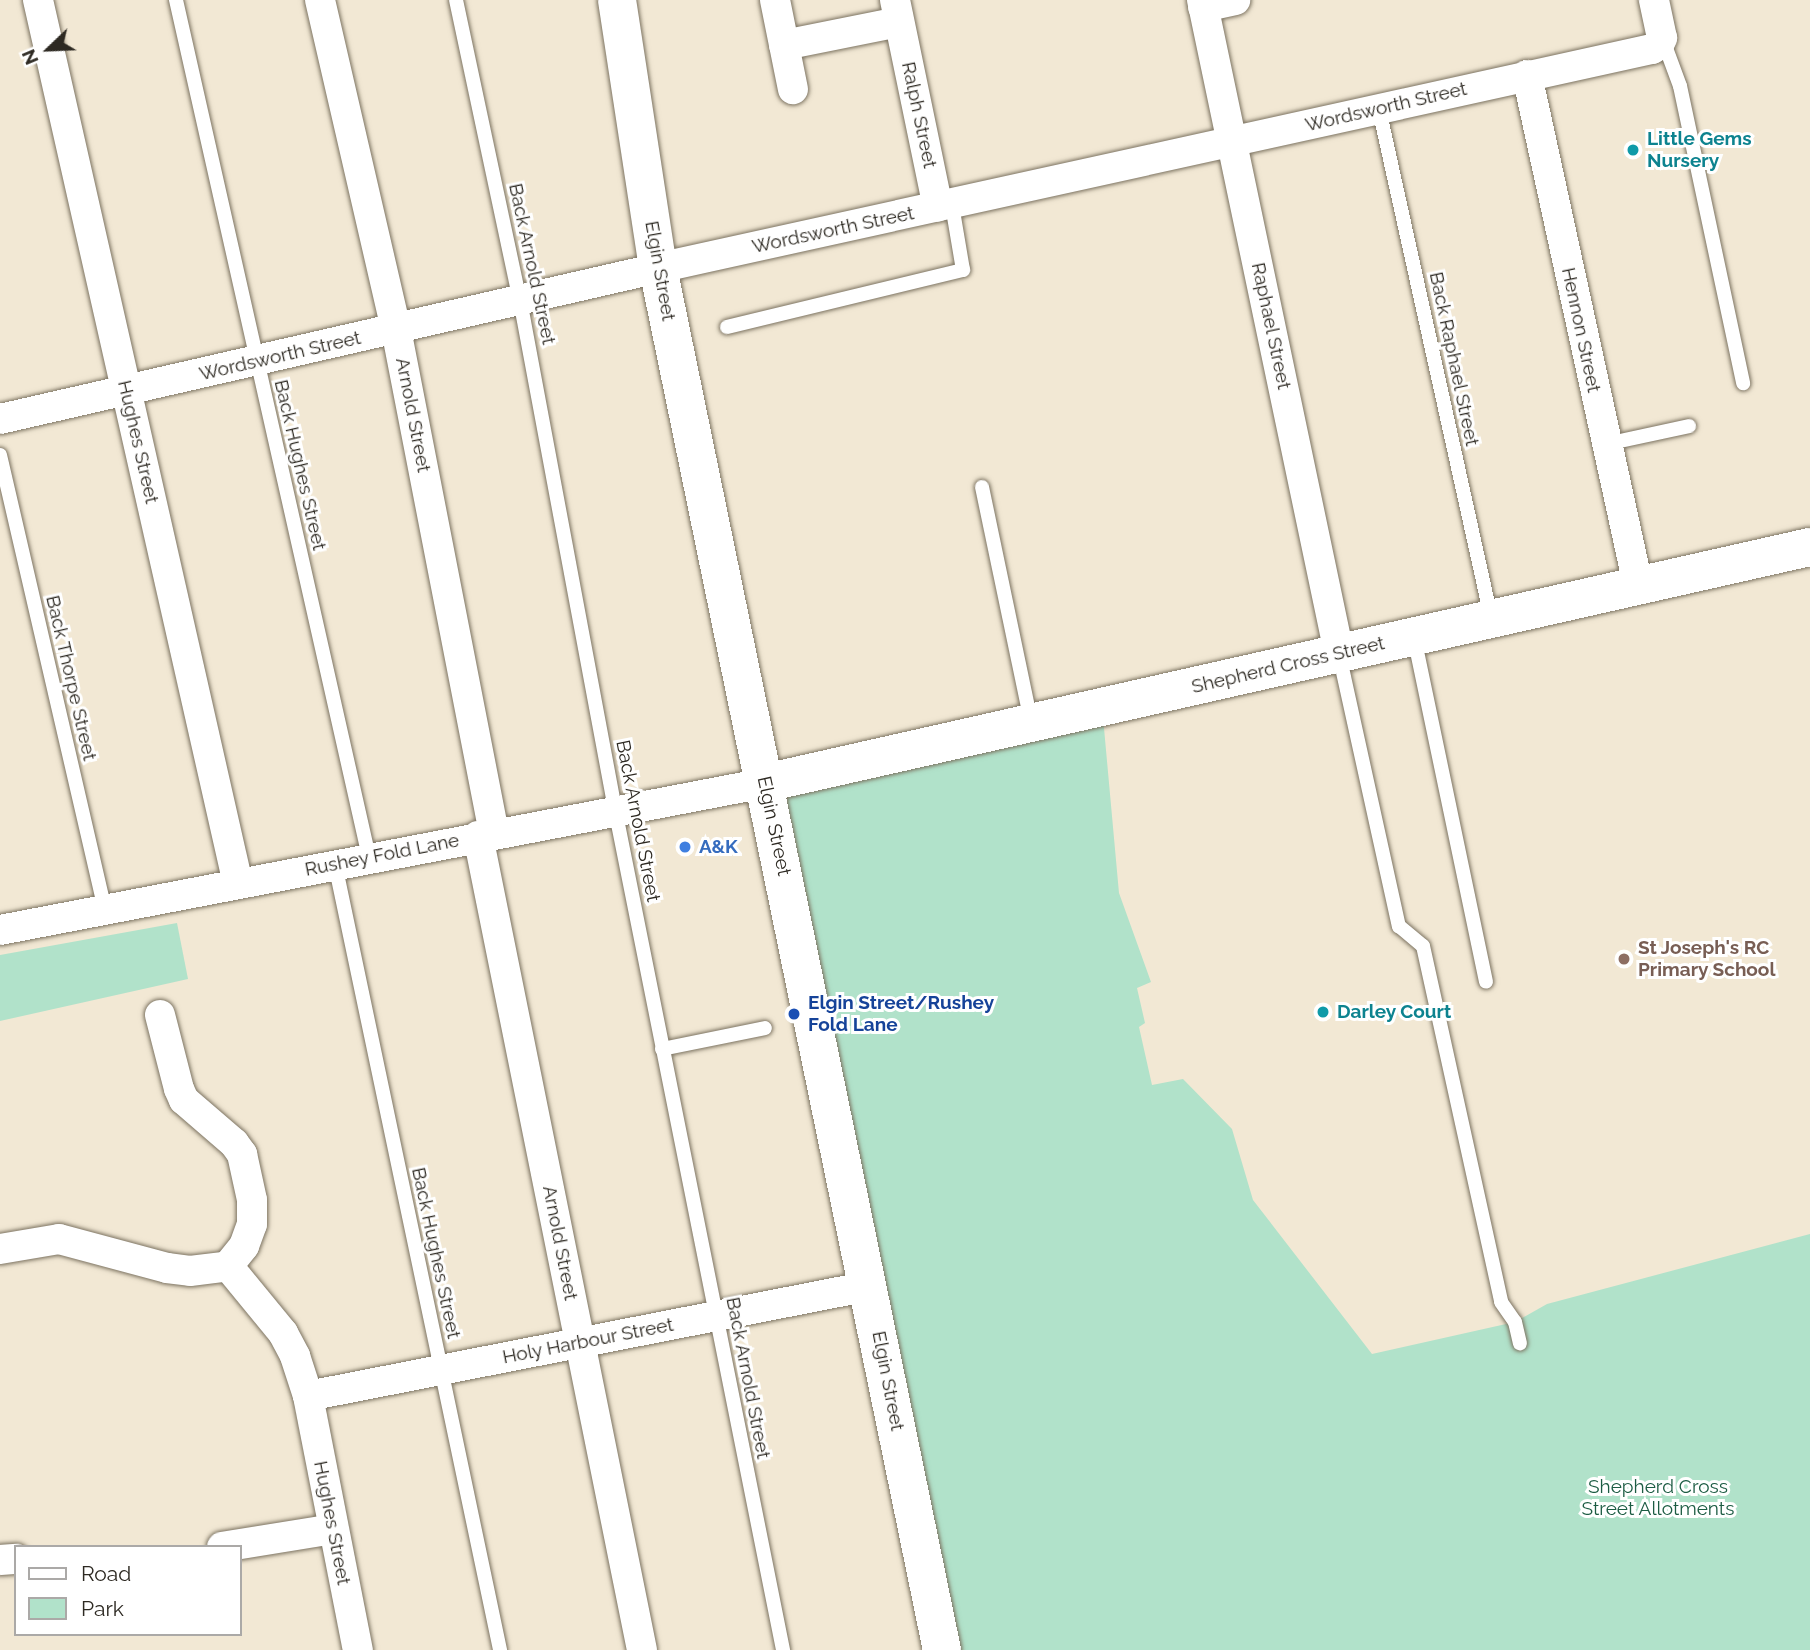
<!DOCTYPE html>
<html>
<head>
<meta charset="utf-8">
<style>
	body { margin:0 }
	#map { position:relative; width:1810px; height:1650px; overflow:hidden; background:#f2e8d4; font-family:Raleway,sans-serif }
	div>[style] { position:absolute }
	.green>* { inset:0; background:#b1e2ca }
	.roads { filter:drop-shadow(0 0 2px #7c7361) drop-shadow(0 0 2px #7c7361) }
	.lane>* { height:14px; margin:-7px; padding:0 7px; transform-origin:7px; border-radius:7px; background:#fff }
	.street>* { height:30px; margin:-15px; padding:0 15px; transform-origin:15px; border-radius:15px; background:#fff }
	.secondary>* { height:38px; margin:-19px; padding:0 19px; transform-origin:19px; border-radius:19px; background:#fff }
	.dots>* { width:19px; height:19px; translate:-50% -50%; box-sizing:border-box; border:4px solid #fff; border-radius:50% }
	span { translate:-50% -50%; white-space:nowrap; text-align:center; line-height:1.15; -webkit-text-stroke:6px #fff; paint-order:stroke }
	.street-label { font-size:19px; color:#2d2922 }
	.culture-label { font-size:19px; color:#0d838f; font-weight:700 }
	.left { translate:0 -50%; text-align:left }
	.shop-label { font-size:19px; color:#366cbe; font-weight:700 }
	.education-label { font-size:19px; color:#785e54; font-weight:700 }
	.transit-label { font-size:19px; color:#164399; font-weight:700 }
	.park-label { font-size:19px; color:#1c5c43 }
	.legend { position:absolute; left:14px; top:1545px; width:228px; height:91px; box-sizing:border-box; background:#fff; border:2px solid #aba9a7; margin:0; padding:9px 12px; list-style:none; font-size:21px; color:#2d2922 }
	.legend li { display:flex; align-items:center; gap:14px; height:35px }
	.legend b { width:35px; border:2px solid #aba9a7 }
	.north { position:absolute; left:14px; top:14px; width:70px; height:70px; -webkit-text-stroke:5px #fff; paint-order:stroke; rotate:247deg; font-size:19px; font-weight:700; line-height:28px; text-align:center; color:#2d2922 }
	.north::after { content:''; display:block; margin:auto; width:24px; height:32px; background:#2d2922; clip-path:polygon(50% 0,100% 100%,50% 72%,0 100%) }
</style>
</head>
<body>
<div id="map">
	<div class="green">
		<div style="clip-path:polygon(1102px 706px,1119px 893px,1151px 982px,1137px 988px,1145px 1023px,1139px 1027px,1152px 1085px,1183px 1079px,1232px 1129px,1253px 1200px,1372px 1354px,1515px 1322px,1547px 1304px,1810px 1234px,1810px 1650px,960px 1650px,765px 783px)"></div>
		<div style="clip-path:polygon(177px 923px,188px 979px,0 1021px,0 955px)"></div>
	</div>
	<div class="roads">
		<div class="lane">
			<div style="left:176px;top:0;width:878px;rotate:77.31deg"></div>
			<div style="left:456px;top:0;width:307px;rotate:78deg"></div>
			<div style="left:520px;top:300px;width:518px;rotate:79.43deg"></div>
			<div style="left:615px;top:809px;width:858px;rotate:78.7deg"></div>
			<div style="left:1663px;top:40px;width:49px;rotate:69.7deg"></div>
			<div style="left:1680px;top:86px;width:304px;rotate:78deg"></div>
			<div style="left:1379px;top:109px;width:520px;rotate:77.57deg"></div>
			<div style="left:727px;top:327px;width:243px;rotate:-13.6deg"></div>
			<div style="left:963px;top:270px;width:66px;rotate:-99.6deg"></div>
			<div style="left:1606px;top:444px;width:85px;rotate:-12.2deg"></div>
			<div style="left:0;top:455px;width:467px;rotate:77deg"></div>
			<div style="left:982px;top:487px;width:239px;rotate:78.2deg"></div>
			<div style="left:1414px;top:637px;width:352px;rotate:78.2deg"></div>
			<div style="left:1339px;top:654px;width:279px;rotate:77.6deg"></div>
			<div style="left:1399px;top:926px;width:31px;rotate:40deg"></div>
			<div style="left:1423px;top:946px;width:364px;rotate:77.6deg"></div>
			<div style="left:1501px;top:1302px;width:24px;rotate:55deg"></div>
			<div style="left:1515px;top:1322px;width:22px;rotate:77deg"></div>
			<div style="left:335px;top:864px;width:803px;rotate:78.14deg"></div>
			<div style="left:662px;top:1049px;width:105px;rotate:-11.5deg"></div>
		</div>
		<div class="street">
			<div style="left:38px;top:0;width:906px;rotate:77.25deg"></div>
			<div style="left:320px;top:0;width:338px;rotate:77deg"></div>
			<div style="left:396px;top:329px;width:513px;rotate:79deg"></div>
			<div style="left:775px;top:0;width:91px;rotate:78.6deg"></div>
			<div style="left:895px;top:0;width:211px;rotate:78.3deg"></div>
			<div style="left:1202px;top:0;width:667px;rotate:78.15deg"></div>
			<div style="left:1203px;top:7px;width:33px;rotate:-12deg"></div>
			<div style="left:784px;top:45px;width:117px;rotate:-11.3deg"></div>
			<div style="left:1527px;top:75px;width:522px;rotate:77.72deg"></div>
			<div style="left:0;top:419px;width:675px;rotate:-12.92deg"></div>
			<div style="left:658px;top:268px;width:1018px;rotate:-12.43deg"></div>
			<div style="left:1652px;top:49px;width:8px;rotate:-30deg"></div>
			<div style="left:1659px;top:45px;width:8px;rotate:-67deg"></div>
			<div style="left:1662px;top:38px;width:39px;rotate:-102deg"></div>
			<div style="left:478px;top:836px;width:830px;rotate:78.61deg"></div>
			<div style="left:0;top:930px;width:779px;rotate:-10.88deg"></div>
			<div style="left:160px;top:1015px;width:76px;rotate:75.6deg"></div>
			<div style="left:179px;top:1089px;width:12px;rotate:66deg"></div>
			<div style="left:184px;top:1100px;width:66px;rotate:40.7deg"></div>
			<div style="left:234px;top:1143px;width:14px;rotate:54deg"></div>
			<div style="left:242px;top:1154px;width:47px;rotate:77.7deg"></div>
			<div style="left:252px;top:1200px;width:24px;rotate:90deg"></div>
			<div style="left:252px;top:1224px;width:23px;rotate:110deg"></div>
			<div style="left:244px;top:1246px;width:26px;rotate:129deg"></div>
			<div style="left:0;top:1249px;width:60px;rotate:-9.6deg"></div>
			<div style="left:59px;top:1239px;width:112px;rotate:15deg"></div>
			<div style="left:167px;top:1268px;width:23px;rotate:7deg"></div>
			<div style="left:190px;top:1271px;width:38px;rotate:-7deg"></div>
			<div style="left:228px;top:1266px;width:87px;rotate:50.6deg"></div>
			<div style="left:283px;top:1333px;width:26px;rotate:62deg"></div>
			<div style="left:295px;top:1356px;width:42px;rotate:72deg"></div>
			<div style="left:308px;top:1396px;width:259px;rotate:78.9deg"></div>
			<div style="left:308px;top:1396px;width:572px;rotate:-11.09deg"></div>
			<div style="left:222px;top:1547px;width:112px;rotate:-9.2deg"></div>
			<div style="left:0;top:1560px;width:16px;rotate:-4deg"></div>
		</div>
		<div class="secondary">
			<div style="left:617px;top:0;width:271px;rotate:81.3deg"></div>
			<div style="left:658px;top:268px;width:1411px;rotate:78.39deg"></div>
			<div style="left:765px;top:783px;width:1071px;rotate:-12.73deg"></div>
		</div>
	</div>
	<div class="dots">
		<div style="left:1633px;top:150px;background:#0f9aa8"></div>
		<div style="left:685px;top:847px;background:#3f7fe0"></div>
		<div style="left:1624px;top:959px;background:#8d6e63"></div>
		<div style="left:1323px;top:1012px;background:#0f9aa8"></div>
		<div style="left:794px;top:1014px;background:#1a4fb4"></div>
	</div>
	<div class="street-label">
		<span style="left:1386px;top:107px;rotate:-13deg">Wordsworth Street</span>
		<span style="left:919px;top:115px;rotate:78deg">Ralph Street</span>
		<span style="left:833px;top:230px;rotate:-12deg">Wordsworth Street</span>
		<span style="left:532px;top:264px;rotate:78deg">Back Arnold Street</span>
		<span style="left:660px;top:271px;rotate:80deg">Elgin Street</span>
		<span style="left:1271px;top:326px;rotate:78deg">Raphael Street</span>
		<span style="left:1581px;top:330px;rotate:78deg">Hennon Street</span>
		<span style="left:280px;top:356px;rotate:-13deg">Wordsworth Street</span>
		<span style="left:1454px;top:359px;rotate:78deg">Back Raphael Street</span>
		<span style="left:413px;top:415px;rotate:79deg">Arnold Street</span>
		<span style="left:138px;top:442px;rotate:77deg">Hughes Street</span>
		<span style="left:300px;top:465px;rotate:77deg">Back Hughes Street</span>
		<span style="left:1288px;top:665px;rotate:-13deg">Shepherd Cross Street</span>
		<span style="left:71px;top:678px;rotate:77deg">Back Thorpe Street</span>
		<span style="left:638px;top:821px;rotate:79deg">Back Arnold Street</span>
		<span style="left:774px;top:826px;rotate:78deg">Elgin Street</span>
		<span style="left:382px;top:855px;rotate:-11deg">Rushey Fold Lane</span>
		<span style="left:560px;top:1243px;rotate:79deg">Arnold Street</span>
		<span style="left:436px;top:1253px;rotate:78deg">Back Hughes Street</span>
		<span style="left:588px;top:1341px;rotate:-11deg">Holy Harbour Street</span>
		<span style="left:748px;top:1378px;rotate:79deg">Back Arnold Street</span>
		<span style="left:888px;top:1381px;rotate:79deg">Elgin Street</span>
		<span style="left:332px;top:1523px;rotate:79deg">Hughes Street</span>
	</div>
	<div class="culture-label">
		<span class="left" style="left:1647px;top:150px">Little Gems<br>Nursery</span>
		<span class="left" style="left:1337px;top:1012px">Darley Court</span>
	</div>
	<div class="shop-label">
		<span class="left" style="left:699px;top:847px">A&amp;K</span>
	</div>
	<div class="education-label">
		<span class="left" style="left:1638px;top:959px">St Joseph's RC<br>Primary School</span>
	</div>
	<div class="transit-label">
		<span class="left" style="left:808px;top:1014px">Elgin Street/Rushey<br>Fold Lane</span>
	</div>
	<div class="park-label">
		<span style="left:1658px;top:1498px">Shepherd Cross<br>Street Allotments</span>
	</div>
	<ul class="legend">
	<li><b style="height:9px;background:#fff"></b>Road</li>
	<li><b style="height:19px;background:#b1e2ca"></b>Park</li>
	</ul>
	<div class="north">N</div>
</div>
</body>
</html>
